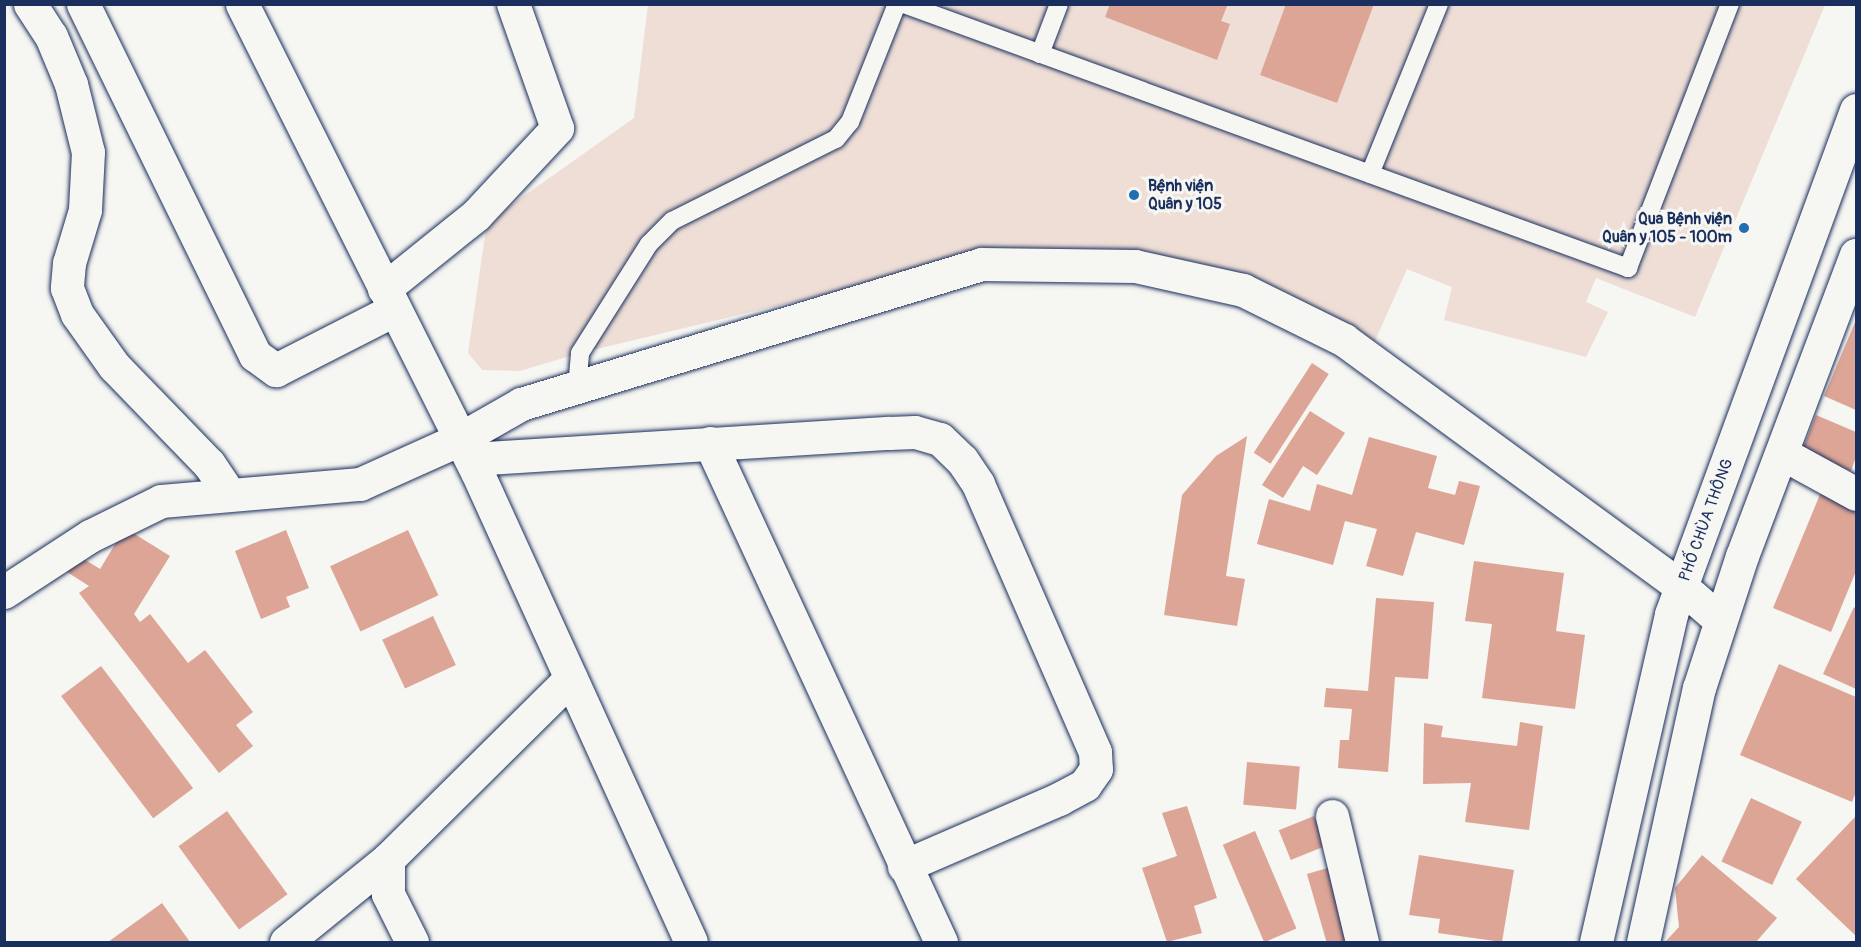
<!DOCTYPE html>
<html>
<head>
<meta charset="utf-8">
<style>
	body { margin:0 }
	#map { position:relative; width:1861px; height:947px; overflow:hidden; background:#f6f6f2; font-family:Pangolin,sans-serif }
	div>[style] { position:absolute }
	.built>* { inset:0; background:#eeded6 }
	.building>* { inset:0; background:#dda596; transform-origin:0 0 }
	.roads { filter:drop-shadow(0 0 2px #1b2f5e) drop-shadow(0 0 2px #1b2f5e) }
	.service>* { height:18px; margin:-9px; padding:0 9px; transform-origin:9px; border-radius:9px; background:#f6f6f2 }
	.minor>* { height:33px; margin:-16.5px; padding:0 16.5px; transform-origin:16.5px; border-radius:16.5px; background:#f6f6f2 }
	.trunk>* { height:33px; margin:-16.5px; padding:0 16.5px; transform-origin:16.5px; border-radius:16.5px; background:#f6f6f2 }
	.dots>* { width:16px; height:16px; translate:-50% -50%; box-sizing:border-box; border:3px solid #f6f6f2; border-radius:50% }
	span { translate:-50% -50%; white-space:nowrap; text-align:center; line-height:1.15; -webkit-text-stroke:6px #f6f6f2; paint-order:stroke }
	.poi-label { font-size:16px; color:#1b2f5e; font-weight:700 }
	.left { translate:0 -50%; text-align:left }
	.right { translate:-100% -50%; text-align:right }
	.street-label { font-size:16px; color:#1b2f5e }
	.frame { position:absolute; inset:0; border:6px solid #1b2f5e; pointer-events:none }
</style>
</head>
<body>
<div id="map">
	<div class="built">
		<div style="clip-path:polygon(648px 5px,1825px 5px,1695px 317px,1596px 278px,1586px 302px,1608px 312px,1586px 357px,1444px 320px,1452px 287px,1407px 269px,1371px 350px,1245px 284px,978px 258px,580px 353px,520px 371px,482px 370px,468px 353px,487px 222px,634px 118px)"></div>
	</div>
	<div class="building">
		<div style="clip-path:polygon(1110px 4px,1228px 4px,1221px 21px,1230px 24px,1217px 60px,1105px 17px)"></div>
		<div style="clip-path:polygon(1286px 4px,1374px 4px,1337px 103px,1260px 75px)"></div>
		<div style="clip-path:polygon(1856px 320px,1856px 410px,1824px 396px)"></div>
		<div style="left:1312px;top:363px;width:20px;height:107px;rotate:33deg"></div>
		<div style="clip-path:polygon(1310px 411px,1345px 433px,1317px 475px,1303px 466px,1283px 498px,1262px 485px)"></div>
		<div style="clip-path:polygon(1816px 415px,1856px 432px,1856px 457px,1851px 471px,1802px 451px)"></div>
		<div style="clip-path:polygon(1247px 436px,1226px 576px,1245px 579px,1237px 626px,1164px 615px,1182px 495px,1216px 456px)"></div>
		<div style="clip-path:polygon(1369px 437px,1437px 456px,1428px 488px,1455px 495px,1459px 481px,1480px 486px,1464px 545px,1416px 532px,1403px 576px,1366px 566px,1377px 529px,1345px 521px,1333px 565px,1257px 544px,1269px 499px,1310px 511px,1317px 484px,1352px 495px)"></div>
		<div style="clip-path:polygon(1821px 492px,1856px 506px,1856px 571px,1831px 632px,1773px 608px)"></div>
		<div style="clip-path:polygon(125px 528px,170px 556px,134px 614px,140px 622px,150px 614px,188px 663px,205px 650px,253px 712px,236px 725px,253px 746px,219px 773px,79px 593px,89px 586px,64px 570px,74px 553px,100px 569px)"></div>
		<div style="clip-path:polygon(286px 530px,309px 588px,286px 597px,290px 607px,261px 619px,235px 551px)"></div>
		<div style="left:408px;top:530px;width:72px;height:86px;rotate:65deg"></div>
		<div style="clip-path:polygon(1474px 561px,1564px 573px,1556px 631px,1585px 635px,1575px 709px,1482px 698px,1492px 624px,1465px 621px)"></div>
		<div style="clip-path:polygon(1376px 598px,1434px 602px,1428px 679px,1395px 677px,1388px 772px,1338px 768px,1340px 740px,1349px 740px,1352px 709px,1324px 707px,1326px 688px,1368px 691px)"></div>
		<div style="clip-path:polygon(1854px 607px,1856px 609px,1856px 689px,1823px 674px)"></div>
		<div style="left:433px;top:616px;width:54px;height:56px;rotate:65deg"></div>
		<div style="clip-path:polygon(1779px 664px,1856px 697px,1856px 792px,1852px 802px,1740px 755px)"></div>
		<div style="left:101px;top:666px;width:153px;height:50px;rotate:53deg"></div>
		<div style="clip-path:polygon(1520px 722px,1543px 726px,1529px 830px,1465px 822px,1471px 783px,1423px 784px,1424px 723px,1443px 726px,1441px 737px,1517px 746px)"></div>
		<div style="left:1247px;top:762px;width:53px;height:43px;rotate:5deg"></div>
		<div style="left:1751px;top:798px;width:56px;height:70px;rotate:25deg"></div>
		<div style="clip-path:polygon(1187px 806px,1217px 898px,1194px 906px,1202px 933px,1167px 942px,1142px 868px,1177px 856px,1162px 813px)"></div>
		<div style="left:227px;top:811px;width:103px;height:60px;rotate:54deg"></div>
		<div style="left:1314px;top:816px;width:32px;height:38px;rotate:68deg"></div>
		<div style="clip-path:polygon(1855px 817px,1856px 818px,1856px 936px,1796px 879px)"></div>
		<div style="left:1255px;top:831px;width:106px;height:35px;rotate:67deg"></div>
		<div style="clip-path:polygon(1419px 855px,1514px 870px,1502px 942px,1438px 933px,1440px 919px,1409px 915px)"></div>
		<div style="clip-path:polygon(1702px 855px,1777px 918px,1756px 942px,1665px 942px,1679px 927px,1675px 888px)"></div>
		<div style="left:1331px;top:867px;width:78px;height:25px;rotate:74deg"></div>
		<div style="clip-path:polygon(162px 903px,190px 942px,108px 942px)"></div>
	</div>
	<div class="roads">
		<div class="service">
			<div style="left:904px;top:4px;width:771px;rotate:20.03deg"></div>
			<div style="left:1628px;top:268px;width:283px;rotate:-68.9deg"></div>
			<div style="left:1040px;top:54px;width:53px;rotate:-69.2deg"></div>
			<div style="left:1370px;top:174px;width:183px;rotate:-67.9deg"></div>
			<div style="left:577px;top:388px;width:35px;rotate:-85deg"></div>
			<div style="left:580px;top:353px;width:129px;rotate:-57.7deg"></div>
			<div style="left:649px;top:244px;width:33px;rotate:-45deg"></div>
			<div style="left:672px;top:221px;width:183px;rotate:-26.6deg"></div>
			<div style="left:836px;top:139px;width:22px;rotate:-51deg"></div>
			<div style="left:850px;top:122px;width:127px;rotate:-68.3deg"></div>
		</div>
		<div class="minor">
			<div style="left:30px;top:4px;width:38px;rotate:57deg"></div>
			<div style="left:51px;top:36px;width:52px;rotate:67.4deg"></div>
			<div style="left:71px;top:84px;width:70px;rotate:76deg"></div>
			<div style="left:88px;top:152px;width:58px;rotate:93deg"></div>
			<div style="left:85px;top:210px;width:55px;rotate:106.8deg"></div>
			<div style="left:69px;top:263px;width:25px;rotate:95deg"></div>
			<div style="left:67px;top:288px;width:28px;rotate:69deg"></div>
			<div style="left:77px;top:314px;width:64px;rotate:54.6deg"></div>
			<div style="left:114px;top:366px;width:136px;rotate:45.9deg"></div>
			<div style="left:209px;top:464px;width:37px;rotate:56deg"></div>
			<div style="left:83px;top:4px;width:391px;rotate:63.9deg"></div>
			<div style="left:255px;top:355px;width:26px;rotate:36deg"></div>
			<div style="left:276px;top:370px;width:132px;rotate:-27deg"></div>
			<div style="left:242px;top:4px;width:524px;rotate:63.34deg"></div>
			<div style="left:477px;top:472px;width:516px;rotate:65.52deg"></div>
			<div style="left:384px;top:289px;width:118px;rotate:-38.8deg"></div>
			<div style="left:476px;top:215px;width:119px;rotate:-47deg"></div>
			<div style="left:557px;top:128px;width:132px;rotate:-109.5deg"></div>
			<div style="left:710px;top:443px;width:550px;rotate:65.16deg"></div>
			<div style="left:1783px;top:454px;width:83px;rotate:28.7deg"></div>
			<div style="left:471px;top:459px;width:419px;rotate:-3.6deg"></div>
			<div style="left:889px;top:433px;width:26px;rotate:-2deg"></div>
			<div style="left:915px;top:432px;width:26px;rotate:16deg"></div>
			<div style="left:940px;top:439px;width:30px;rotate:44deg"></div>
			<div style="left:962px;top:460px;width:29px;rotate:56deg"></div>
			<div style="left:978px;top:484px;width:292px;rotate:66.4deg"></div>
			<div style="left:1095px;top:752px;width:17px;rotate:87deg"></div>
			<div style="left:1096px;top:769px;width:19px;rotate:125deg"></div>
			<div style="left:1085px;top:785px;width:30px;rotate:152deg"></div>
			<div style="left:1059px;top:799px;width:169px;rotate:156.6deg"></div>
			<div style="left:4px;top:592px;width:103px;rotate:-33.1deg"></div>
			<div style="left:90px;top:536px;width:79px;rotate:-26.2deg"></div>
			<div style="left:161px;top:501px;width:200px;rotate:-4.9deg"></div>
			<div style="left:360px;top:484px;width:107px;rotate:-24.2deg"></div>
			<div style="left:458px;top:440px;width:73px;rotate:-29.7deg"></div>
			<div style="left:521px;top:404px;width:481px;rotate:-16.9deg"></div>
			<div style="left:981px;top:264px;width:154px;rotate:0.7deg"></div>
			<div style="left:1135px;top:266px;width:111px;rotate:12.5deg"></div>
			<div style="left:1243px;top:290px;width:113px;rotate:26.3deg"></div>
			<div style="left:1344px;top:340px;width:419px;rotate:36.2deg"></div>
			<div style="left:1682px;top:587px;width:50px;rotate:41deg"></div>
			<div style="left:1332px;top:816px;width:130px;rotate:76.6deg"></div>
			<div style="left:286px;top:942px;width:132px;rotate:-39.1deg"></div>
			<div style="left:412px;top:942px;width:54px;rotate:-116.6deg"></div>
			<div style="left:388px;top:894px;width:35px;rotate:-90deg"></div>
			<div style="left:388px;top:859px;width:257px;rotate:-44.7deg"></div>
		</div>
		<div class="trunk">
			<div style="left:1596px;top:942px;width:336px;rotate:-77.1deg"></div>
			<div style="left:1671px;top:614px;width:537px;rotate:-69.84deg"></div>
			<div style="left:1643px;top:942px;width:260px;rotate:-77.6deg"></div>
			<div style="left:1699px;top:688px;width:139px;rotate:-72deg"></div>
			<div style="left:1742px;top:556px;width:322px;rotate:-69.3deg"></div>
		</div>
	</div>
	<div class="dots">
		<div style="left:1134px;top:195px;background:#1f6fb2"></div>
		<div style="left:1744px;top:228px;background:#1f6fb2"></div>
	</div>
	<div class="poi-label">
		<span class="left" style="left:1148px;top:195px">Bệnh viện<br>Quân y 105</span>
		<span class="right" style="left:1732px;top:228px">Qua Bệnh viện<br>Quân y 105 - 100m</span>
	</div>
	<div class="street-label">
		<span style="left:1706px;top:520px;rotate:-70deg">PHỐ CHÙA THÔNG</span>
	</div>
	<div class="frame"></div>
</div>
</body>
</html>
